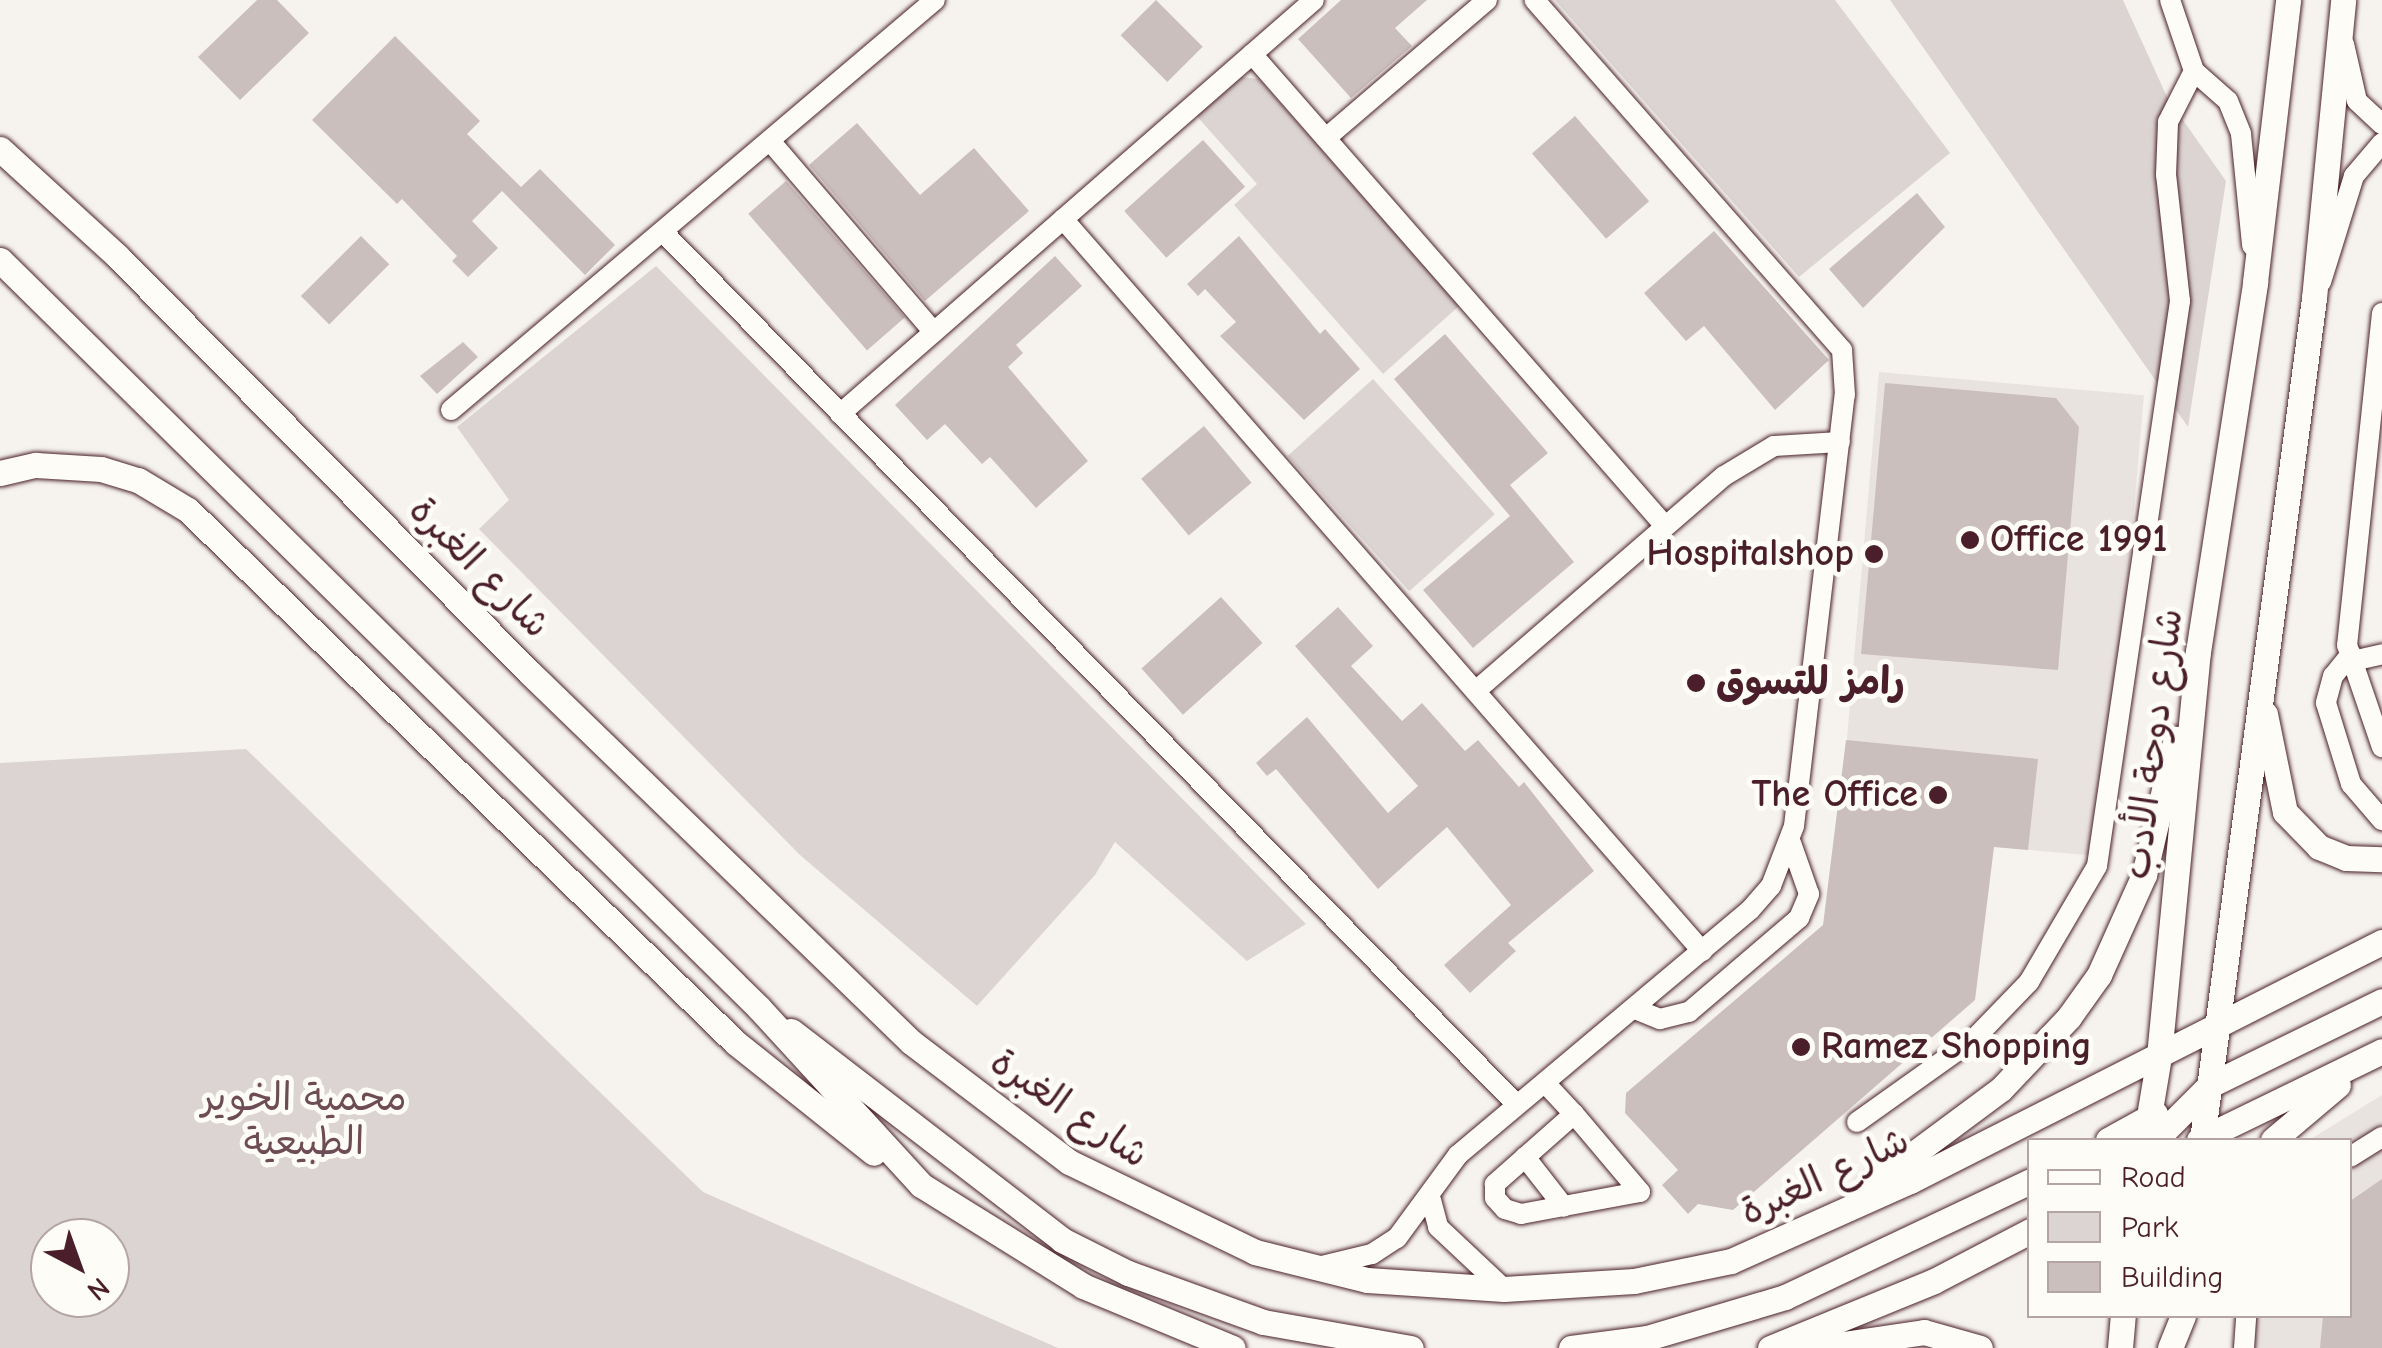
<!DOCTYPE html>
<html>
<head>
<meta charset="utf-8">
<style>
	body { margin:0 }
	#map { position:relative; width:2382px; height:1348px; overflow:hidden; background:#f6f3ef; font-family:"Comic Neue","Playpen Sans Arabic",sans-serif }
	div>[style] { position:absolute }
	.built>* { inset:0; background:#e9e3e0; transform-origin:0 0 }
	.green>* { inset:0; background:#dcd4d2; transform-origin:0 0 }
	.building>* { inset:0; background:#cbbfbe; transform-origin:0 0 }
	.roads { filter:drop-shadow(0 0 2px #4a1f2b) drop-shadow(0 0 2px #4a1f2b) }
	.minor>* { height:20px; margin:-10px; padding:0 10px; transform-origin:10px; border-radius:10px; background:#fdfcf7 }
	.major>* { height:25px; margin:-12.5px; padding:0 12.5px; transform-origin:12.5px; border-radius:12.5px; background:#fdfcf7 }
	.dots>* { width:28px; height:28px; translate:-50% -50%; box-sizing:border-box; border:5px solid #fdfcf7; border-radius:50% }
	span { translate:-50% -50%; white-space:nowrap; text-align:center; line-height:1.15; -webkit-text-stroke:10px #fdfcf7; paint-order:stroke }
	.poi-label { font-size:38px; color:#4a1f2b; font-weight:700 }
	.left { translate:0 -50%; text-align:left }
	.right { translate:-100% -50%; text-align:right }
	.street-label { font-size:38px; color:#4a1f2b }
	.park-label { font-size:38px; color:#6e4c55 }
	.legend { position:absolute; left:2027px; top:1138px; width:325px; height:180px; box-sizing:border-box; background:#fdfcf7; border:2px solid #b5a4a5; margin:0; padding:12px 18px; list-style:none; font-size:30px; color:#4a1f2b }
	.legend li { display:flex; align-items:center; gap:20px; height:50px }
	.legend b { width:50px; border:2px solid #b5a4a5 }
	.north { position:absolute; left:30px; top:1218px; width:100px; height:100px; box-sizing:border-box; background:#fdfcf7; border:2px solid #b5a4a5; border-radius:50%; rotate:139deg; font-size:28px; font-weight:700; line-height:40px; text-align:center; color:#4a1f2b }
	.north::after { content:''; display:block; margin:auto; width:35px; height:45px; background:#4a1f2b; clip-path:polygon(50% 0,100% 100%,50% 72%,0 100%) }
</style>
</head>
<body>
<div id="map">
	<div class="built">
		<div style="left:1879px;top:372px;width:266px;height:463px;rotate:5deg"></div>
		<div style="clip-path:polygon(2382px 1095px,2382px 1348px,2232px 1348px,2239px 1316px,2350px 1316px,2350px 1140px,2309px 1140px)"></div>
	</div>
	<div class="green">
		<div style="clip-path:polygon(1555px 0,1835px 0,1950px 153px,1799px 277px)"></div>
		<div style="clip-path:polygon(1890px 0,2123px 0,2168px 99px,2226px 181px,2188px 427px)"></div>
		<div style="clip-path:polygon(1235px 76px,1259px 79px,1459px 306px,1383px 374px,1234px 205px,1257px 184px,1194px 113px)"></div>
		<div style="clip-path:polygon(656px 266px,1306px 924px,1247px 961px,1115px 842px,1095px 875px,977px 1006px,800px 855px,479px 529px,509px 500px,457px 427px)"></div>
		<div style="left:1373px;top:379px;width:182px;height:115px;rotate:48deg"></div>
		<div style="clip-path:polygon(evenodd,246px 749px,703px 1192px,1058px 1348px,0 1348px,0 763px,246px 749px,50px 1238px,110px 1238px,110px 1298px,50px 1298px,50px 1238px)"></div>
	</div>
	<div class="building">
		<div style="clip-path:polygon(257px 0,277px 0,309px 33px,240px 100px,198px 57px)"></div>
		<div style="left:1156px;top:0;width:66px;height:50px;rotate:45deg"></div>
		<div style="clip-path:polygon(1341px 0,1427px 0,1395px 28px,1412px 46px,1351px 98px,1298px 39px)"></div>
		<div style="clip-path:polygon(395px 36px,480px 121px,467px 134px,521px 187px,540px 169px,615px 245px,585px 275px,502px 191px,472px 221px,498px 248px,468px 277px,452px 261px,457px 256px,402px 199px,397px 204px,312px 120px)"></div>
		<div style="left:1575px;top:116px;width:113px;height:57px;rotate:49deg"></div>
		<div style="clip-path:polygon(857px 123px,920px 195px,974px 148px,1029px 211px,925px 301px,809px 165px)"></div>
		<div style="left:1203px;top:140px;width:63px;height:106px;rotate:48deg"></div>
		<div style="left:786px;top:181px;width:181px;height:50px;rotate:49deg"></div>
		<div style="clip-path:polygon(1917px 193px,1945px 227px,1863px 308px,1829px 269px)"></div>
		<div style="clip-path:polygon(1714px 231px,1829px 360px,1775px 410px,1704px 326px,1686px 341px,1644px 293px)"></div>
		<div style="left:361px;top:236px;width:40px;height:85px;rotate:45deg"></div>
		<div style="clip-path:polygon(1239px 236px,1320px 334px,1325px 329px,1360px 369px,1304px 420px,1220px 336px,1236px 322px,1205px 289px,1198px 296px,1187px 284px)"></div>
		<div style="clip-path:polygon(1055px 256px,1082px 286px,1016px 345px,1023px 353px,1008px 367px,1088px 461px,1036px 508px,990px 457px,982px 464px,945px 424px,927px 440px,895px 405px)"></div>
		<div style="clip-path:polygon(1445px 334px,1548px 453px,1510px 485px,1574px 562px,1473px 648px,1423px 590px,1510px 516px,1394px 379px)"></div>
		<div style="clip-path:polygon(463px 342px,478px 357px,437px 394px,420px 376px)"></div>
		<div style="clip-path:polygon(1885px 383px,2056px 398px,2079px 427px,2058px 670px,1861px 654px)"></div>
		<div style="left:1204px;top:426px;width:74px;height:82px;rotate:50deg"></div>
		<div style="left:1221px;top:597px;width:62px;height:107px;rotate:48deg"></div>
		<div style="clip-path:polygon(1338px 607px,1373px 646px,1351px 666px,1402px 721px,1422px 703px,1465px 751px,1478px 740px,1519px 787px,1524px 782px,1594px 871px,1508px 943px,1516px 951px,1470px 993px,1444px 965px,1511px 905px,1447px 827px,1378px 889px,1276px 769px,1267px 776px,1256px 763px,1307px 717px,1388px 813px,1418px 786px,1295px 646px)"></div>
		<div style="clip-path:polygon(1846px 740px,2038px 759px,2028px 850px,1994px 847px,1975px 1000px,1733px 1210px,1698px 1204px,1688px 1214px,1662px 1185px,1678px 1170px,1625px 1113px,1626px 1093px,1823px 925px)"></div>
		<div style="clip-path:polygon(2382px 1179px,2382px 1348px,2320px 1348px,2323px 1316px,2350px 1316px,2350px 1201px)"></div>
	</div>
	<div class="roads">
		<div class="minor">
			<div style="left:2170px;top:0;width:75px;rotate:71.3deg"></div>
			<div style="left:2194px;top:71px;width:45px;rotate:41.4deg"></div>
			<div style="left:2228px;top:101px;width:35px;rotate:68deg"></div>
			<div style="left:2241px;top:134px;width:112px;rotate:84.3deg"></div>
			<div style="left:2344px;top:44px;width:58px;rotate:77.2deg"></div>
			<div style="left:2357px;top:101px;width:34px;rotate:43deg"></div>
			<div style="left:1252px;top:54px;width:627px;rotate:48.81deg"></div>
			<div style="left:1326px;top:138px;width:212px;rotate:-40.6deg"></div>
			<div style="left:771px;top:142px;width:250px;rotate:49.4deg"></div>
			<div style="left:1063px;top:219px;width:972px;rotate:48.88deg"></div>
			<div style="left:665px;top:234px;width:1218px;rotate:45.63deg"></div>
			<div style="left:2321px;top:282px;width:111px;rotate:-72.7deg"></div>
			<div style="left:2354px;top:176px;width:43px;rotate:-49.7deg"></div>
			<div style="left:2382px;top:313px;width:334px;rotate:96deg"></div>
			<div style="left:2347px;top:645px;width:108px;rotate:71.1deg"></div>
			<div style="left:451px;top:410px;width:634px;rotate:-40.27deg"></div>
			<div style="left:840px;top:414px;width:629px;rotate:-41.13deg"></div>
			<div style="left:2351px;top:654px;width:28px;rotate:129deg"></div>
			<div style="left:2333px;top:676px;width:28px;rotate:105deg"></div>
			<div style="left:2326px;top:703px;width:85px;rotate:72.8deg"></div>
			<div style="left:2351px;top:784px;width:48px;rotate:49.3deg"></div>
			<div style="left:2357px;top:660px;width:26px;rotate:-13deg"></div>
			<div style="left:1478px;top:689px;width:325px;rotate:-40.9deg"></div>
			<div style="left:1724px;top:476px;width:58px;rotate:-31deg"></div>
			<div style="left:1774px;top:446px;width:66px;rotate:-3.5deg"></div>
			<div style="left:1635px;top:1009px;width:27px;rotate:22deg"></div>
			<div style="left:1660px;top:1019px;width:30px;rotate:-14deg"></div>
			<div style="left:1689px;top:1012px;width:145px;rotate:-40.5deg"></div>
			<div style="left:1799px;top:918px;width:26px;rotate:-67deg"></div>
			<div style="left:1809px;top:894px;width:54px;rotate:-109.4deg"></div>
			<div style="left:1546px;top:1084px;width:41px;rotate:47deg"></div>
			<div style="left:1574px;top:1114px;width:106px;rotate:138.5deg"></div>
			<div style="left:1495px;top:1184px;width:14px;rotate:90deg"></div>
			<div style="left:1495px;top:1198px;width:15px;rotate:48deg"></div>
			<div style="left:1505px;top:1209px;width:17px;rotate:17deg"></div>
			<div style="left:1521px;top:1214px;width:121px;rotate:-10.5deg"></div>
			<div style="left:1640px;top:1192px;width:102px;rotate:-130.2deg"></div>
			<div style="left:1857px;top:1122px;width:143px;rotate:-35.4deg"></div>
			<div style="left:1974px;top:1039px;width:79px;rotate:-46deg"></div>
			<div style="left:2029px;top:982px;width:134px;rotate:-59.6deg"></div>
			<div style="left:2097px;top:866px;width:571px;rotate:-81.64deg"></div>
			<div style="left:2180px;top:301px;width:127px;rotate:-96.3deg"></div>
			<div style="left:2166px;top:175px;width:53px;rotate:-87.8deg"></div>
			<div style="left:2168px;top:122px;width:57px;rotate:-63deg"></div>
			<div style="left:1525px;top:1157px;width:63px;rotate:52deg"></div>
			<div style="left:2350px;top:1157px;width:38px;rotate:-32deg"></div>
			<div style="left:1431px;top:1200px;width:28px;rotate:75deg"></div>
			<div style="left:1438px;top:1227px;width:91px;rotate:43.2deg"></div>
			<div style="left:1322px;top:1266px;width:51px;rotate:-13.5deg"></div>
			<div style="left:1372px;top:1254px;width:30px;rotate:-33deg"></div>
			<div style="left:1397px;top:1238px;width:103px;rotate:-53.7deg"></div>
			<div style="left:1458px;top:1155px;width:381px;rotate:-40deg"></div>
			<div style="left:1750px;top:910px;width:32px;rotate:-49deg"></div>
			<div style="left:1771px;top:886px;width:64px;rotate:-69deg"></div>
			<div style="left:1794px;top:826px;width:434px;rotate:-83.3deg"></div>
			<div style="left:1845px;top:395px;width:45px;rotate:-93.8deg"></div>
			<div style="left:1842px;top:350px;width:466px;rotate:-131.3deg"></div>
			<div style="left:2244px;top:1348px;width:32px;rotate:-86deg"></div>
		</div>
		<div class="major">
			<div style="left:0;top:149px;width:159px;rotate:42.4deg"></div>
			<div style="left:117px;top:256px;width:587px;rotate:45.28deg"></div>
			<div style="left:530px;top:673px;width:530px;rotate:44.08deg"></div>
			<div style="left:911px;top:1042px;width:198px;rotate:37.2deg"></div>
			<div style="left:1069px;top:1162px;width:207px;rotate:25.8deg"></div>
			<div style="left:1255px;top:1252px;width:115px;rotate:14deg"></div>
			<div style="left:1367px;top:1280px;width:137px;rotate:3.8deg"></div>
			<div style="left:1504px;top:1289px;width:130px;rotate:-3.5deg"></div>
			<div style="left:1634px;top:1281px;width:99px;rotate:-11.7deg"></div>
			<div style="left:1731px;top:1261px;width:196px;rotate:-24.1deg"></div>
			<div style="left:1910px;top:1181px;width:529px;rotate:-26.86deg"></div>
			<div style="left:0;top:260px;width:1066px;rotate:44.58deg"></div>
			<div style="left:759px;top:1008px;width:240px;rotate:47.5deg"></div>
			<div style="left:921px;top:1185px;width:191px;rotate:31.9deg"></div>
			<div style="left:1083px;top:1286px;width:162px;rotate:22.5deg"></div>
			<div style="left:0;top:473px;width:37px;rotate:-13deg"></div>
			<div style="left:36px;top:465px;width:65px;rotate:3.5deg"></div>
			<div style="left:101px;top:469px;width:39px;rotate:17deg"></div>
			<div style="left:138px;top:480px;width:58px;rotate:31deg"></div>
			<div style="left:188px;top:510px;width:764px;rotate:44.21deg"></div>
			<div style="left:736px;top:1043px;width:176px;rotate:38.6deg"></div>
			<div style="left:2265px;top:714px;width:100px;rotate:78.5deg"></div>
			<div style="left:2285px;top:812px;width:49px;rotate:45.8deg"></div>
			<div style="left:2319px;top:847px;width:29px;rotate:22deg"></div>
			<div style="left:2346px;top:858px;width:36px;rotate:2deg"></div>
			<div style="left:791px;top:1031px;width:342px;rotate:37.6deg"></div>
			<div style="left:1062px;top:1240px;width:74px;rotate:26.6deg"></div>
			<div style="left:1128px;top:1273px;width:144px;rotate:19.9deg"></div>
			<div style="left:1263px;top:1322px;width:150px;rotate:10deg"></div>
			<div style="left:2108px;top:1140px;width:54px;rotate:-29deg"></div>
			<div style="left:2145px;top:1140px;width:85px;rotate:-80.5deg"></div>
			<div style="left:2159px;top:1056px;width:406px;rotate:-84.5deg"></div>
			<div style="left:2198px;top:652px;width:374px;rotate:-81.2deg"></div>
			<div style="left:2255px;top:282px;width:284px;rotate:-83.3deg"></div>
			<div style="left:2155px;top:1140px;width:78px;rotate:-45deg"></div>
			<div style="left:2210px;top:1085px;width:191px;rotate:-26deg"></div>
			<div style="left:2199px;top:1140px;width:203px;rotate:-25.9deg"></div>
			<div style="left:2202px;top:1140px;width:849px;rotate:-82.42deg"></div>
			<div style="left:2314px;top:298px;width:299px;rotate:-84.4deg"></div>
			<div style="left:2273px;top:1140px;width:85px;rotate:-40.2deg"></div>
			<div style="left:1869px;top:1187px;width:164px;rotate:-36.6deg"></div>
			<div style="left:2001px;top:1089px;width:99px;rotate:-46.6deg"></div>
			<div style="left:2069px;top:1017px;width:52px;rotate:-54.5deg"></div>
			<div style="left:2099px;top:975px;width:110px;rotate:-65.8deg"></div>
			<div style="left:2144px;top:875px;width:140px;rotate:-76.8deg"></div>
			<div style="left:1571px;top:1348px;width:77px;rotate:-7.5deg"></div>
			<div style="left:1647px;top:1338px;width:144px;rotate:-16.5deg"></div>
			<div style="left:1785px;top:1297px;width:271px;rotate:-25.3deg"></div>
			<div style="left:1770px;top:1348px;width:177px;rotate:-22.2deg"></div>
			<div style="left:1934px;top:1281px;width:108px;rotate:-27.5deg"></div>
			<div style="left:1816px;top:1348px;width:109px;rotate:-8.4deg"></div>
			<div style="left:1924px;top:1332px;width:58px;rotate:15.9deg"></div>
			<div style="left:2120px;top:1348px;width:32px;rotate:-85deg"></div>
			<div style="left:2170px;top:1348px;width:35px;rotate:-68deg"></div>
		</div>
	</div>
	<div class="dots">
		<div style="left:1970px;top:540px;background:#4a1f2b"></div>
		<div style="left:1874px;top:554px;background:#4a1f2b"></div>
		<div style="left:1696px;top:683px;background:#4a1f2b"></div>
		<div style="left:1938px;top:795px;background:#4a1f2b"></div>
		<div style="left:1801px;top:1047px;background:#4a1f2b"></div>
	</div>
	<div class="poi-label">
		<span class="left" style="left:1990px;top:540px">Office 1991</span>
		<span class="right" style="left:1854px;top:554px">Hospitalshop</span>
		<span class="left" style="left:1716px;top:683px">رامز للتسوق</span>
		<span class="right" style="left:1918px;top:795px">The Office</span>
		<span class="left" style="left:1821px;top:1047px">Ramez Shopping</span>
	</div>
	<div class="street-label">
		<span style="left:479px;top:568px;rotate:45deg">شارع الغبرة</span>
		<span style="left:2154px;top:744px;rotate:-83deg">شارع دوحة الأدب</span>
		<span style="left:1069px;top:1109px;rotate:34deg">شارع الغبرة</span>
		<span style="left:1825px;top:1177px;rotate:-25deg">شارع الغبرة</span>
	</div>
	<div class="park-label">
		<span style="left:304px;top:1121px">محمية الخوير<br>الطبيعية</span>
	</div>
	<ul class="legend">
	<li><b style="height:12px;background:#fdfcf7"></b>Road</li>
	<li><b style="height:28px;background:#dcd4d2"></b>Park</li>
	<li><b style="height:28px;background:#cbbfbe"></b>Building</li>
	</ul>
	<div class="north">N</div>
</div>
</body>
</html>
